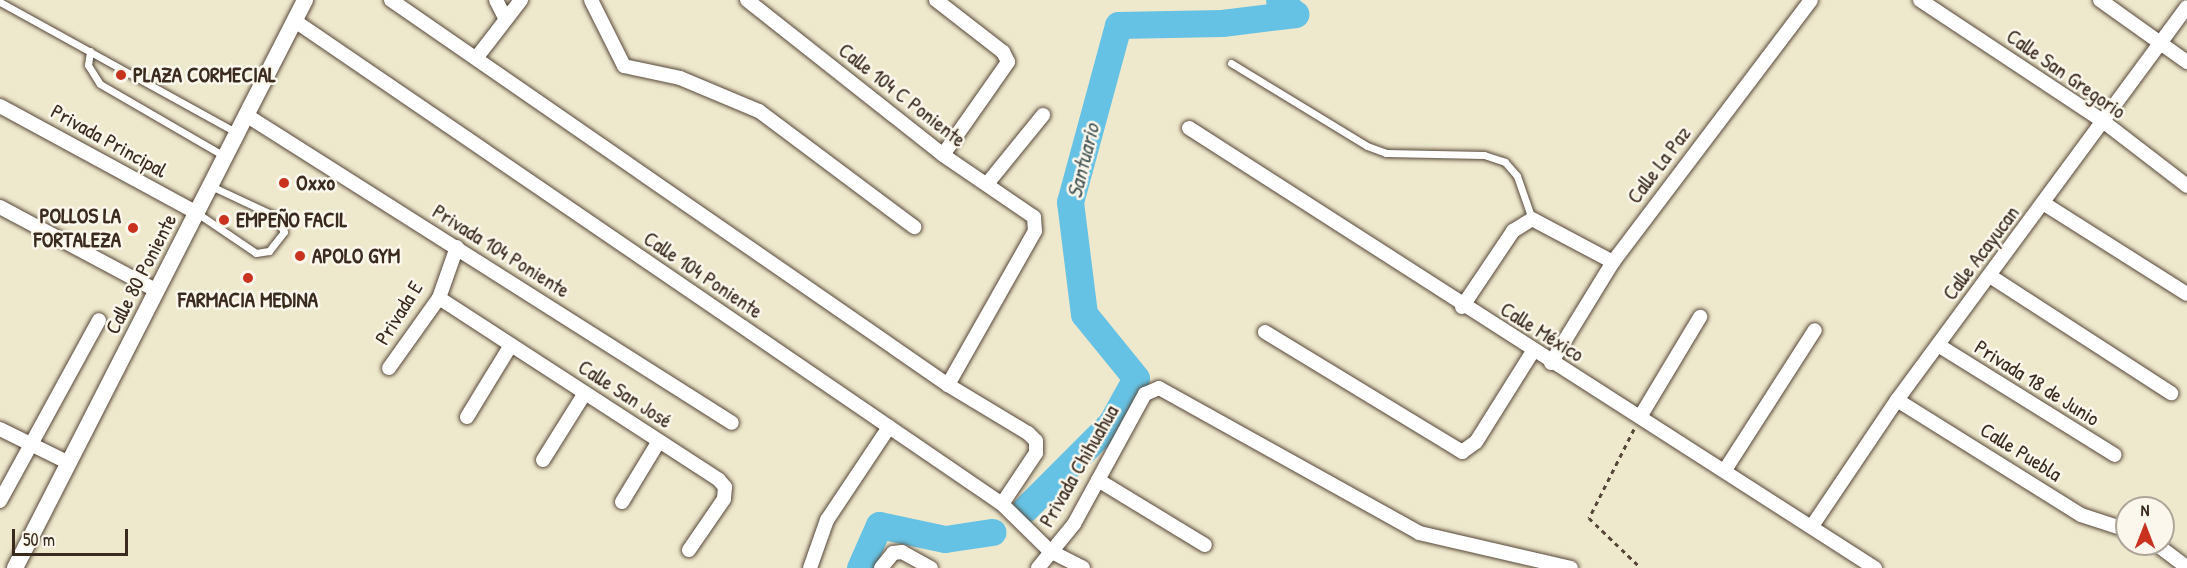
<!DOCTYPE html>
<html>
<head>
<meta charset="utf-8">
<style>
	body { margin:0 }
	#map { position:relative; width:2187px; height:568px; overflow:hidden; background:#eee8cc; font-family:"Patrick Hand",sans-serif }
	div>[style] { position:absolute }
	.river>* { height:27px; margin:-13.5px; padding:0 13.5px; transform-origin:13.5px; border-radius:13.5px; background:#66c2e4 }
	.path>* { height:3px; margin-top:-1.5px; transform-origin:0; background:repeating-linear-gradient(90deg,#564638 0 4.5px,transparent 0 9px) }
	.roads { filter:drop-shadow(0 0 2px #564638) drop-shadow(0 0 2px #564638) }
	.service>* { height:7px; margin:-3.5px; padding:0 3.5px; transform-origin:3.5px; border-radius:3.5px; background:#fff }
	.minor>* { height:14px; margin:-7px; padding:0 7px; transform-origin:7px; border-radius:7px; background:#fff }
	.tertiary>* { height:16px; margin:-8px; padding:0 8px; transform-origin:8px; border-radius:8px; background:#fff }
	.dots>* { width:16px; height:16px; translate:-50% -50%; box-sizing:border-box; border:3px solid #fbf7ec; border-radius:50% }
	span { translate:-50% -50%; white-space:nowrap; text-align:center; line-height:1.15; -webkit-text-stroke:5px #fbf7ec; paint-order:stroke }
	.street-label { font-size:21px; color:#3b2a1e }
	.poi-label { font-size:21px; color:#3b2a1e; font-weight:700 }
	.left { translate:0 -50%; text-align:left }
	.right { translate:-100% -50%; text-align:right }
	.water-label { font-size:22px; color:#485859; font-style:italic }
	.north { position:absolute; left:2115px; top:496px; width:60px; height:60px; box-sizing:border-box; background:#fbf7ec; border:2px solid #aea59a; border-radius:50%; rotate:0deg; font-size:16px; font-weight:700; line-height:24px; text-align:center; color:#3b2a1e }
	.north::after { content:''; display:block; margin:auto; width:21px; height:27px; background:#c8321e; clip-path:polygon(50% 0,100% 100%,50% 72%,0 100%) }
	.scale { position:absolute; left:12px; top:529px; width:116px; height:27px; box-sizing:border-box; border:3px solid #3b2a1e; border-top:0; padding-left:8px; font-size:18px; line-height:21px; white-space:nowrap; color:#3b2a1e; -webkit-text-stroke:4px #fbf7ec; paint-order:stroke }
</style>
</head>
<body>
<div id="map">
	<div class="river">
		<div style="left:1025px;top:509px;width:122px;rotate:-45deg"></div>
		<div style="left:1111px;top:423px;width:51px;rotate:-60.9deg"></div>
		<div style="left:1136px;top:378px;width:82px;rotate:-129.1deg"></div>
		<div style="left:1084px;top:314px;width:113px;rotate:-97.1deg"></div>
		<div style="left:1070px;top:202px;width:183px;rotate:-74.8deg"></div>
		<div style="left:1118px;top:25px;width:104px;rotate:-1.1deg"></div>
		<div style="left:1222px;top:23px;width:74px;rotate:-7deg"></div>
		<div style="left:1295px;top:14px;width:21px;rotate:-139deg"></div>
		<div style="left:860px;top:568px;width:47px;rotate:-66.2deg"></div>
		<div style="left:879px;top:525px;width:67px;rotate:12deg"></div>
		<div style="left:945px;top:539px;width:48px;rotate:-8.5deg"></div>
	</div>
	<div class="path">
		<div style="left:1634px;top:429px;width:100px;rotate:116.8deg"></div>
		<div style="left:1589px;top:518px;width:72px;rotate:43.9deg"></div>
	</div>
	<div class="roads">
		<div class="service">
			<div style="left:0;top:2px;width:271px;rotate:28.9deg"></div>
			<div style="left:90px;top:51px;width:14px;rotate:98deg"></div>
			<div style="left:88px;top:65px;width:22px;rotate:58deg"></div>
			<div style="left:100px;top:84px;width:146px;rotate:30.1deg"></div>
			<div style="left:1231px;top:63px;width:159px;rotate:31.4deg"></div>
			<div style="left:1367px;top:146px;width:20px;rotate:20deg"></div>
			<div style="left:1386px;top:153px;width:98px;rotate:1.2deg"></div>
			<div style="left:1484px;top:155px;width:22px;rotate:18deg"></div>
			<div style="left:1505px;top:162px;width:18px;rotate:49deg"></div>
			<div style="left:1517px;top:176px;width:46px;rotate:70.8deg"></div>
			<div style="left:197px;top:213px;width:71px;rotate:34.1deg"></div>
			<div style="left:256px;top:253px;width:13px;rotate:-9deg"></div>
			<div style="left:269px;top:251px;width:24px;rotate:-52deg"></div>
			<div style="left:284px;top:232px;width:18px;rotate:-119deg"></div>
			<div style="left:275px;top:216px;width:71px;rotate:-154.9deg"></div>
		</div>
		<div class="minor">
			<div style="left:391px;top:0;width:677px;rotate:34.65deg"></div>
			<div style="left:948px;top:385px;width:93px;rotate:31deg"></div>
			<div style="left:1028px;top:433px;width:11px;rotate:45deg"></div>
			<div style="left:1036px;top:441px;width:12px;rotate:90deg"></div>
			<div style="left:1036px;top:453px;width:61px;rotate:123.7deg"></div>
			<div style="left:496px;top:0;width:18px;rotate:63deg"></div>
			<div style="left:591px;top:0;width:74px;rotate:63.4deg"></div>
			<div style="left:624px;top:66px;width:57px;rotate:12.1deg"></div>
			<div style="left:680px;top:78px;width:86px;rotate:22.7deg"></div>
			<div style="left:759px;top:111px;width:194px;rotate:36.8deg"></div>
			<div style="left:747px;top:0;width:250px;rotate:38.3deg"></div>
			<div style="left:943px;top:155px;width:110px;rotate:34.3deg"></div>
			<div style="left:1034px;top:217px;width:14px;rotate:86deg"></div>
			<div style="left:1035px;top:231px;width:177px;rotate:119.5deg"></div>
			<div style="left:936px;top:0;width:85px;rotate:37.8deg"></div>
			<div style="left:1003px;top:52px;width:11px;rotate:63deg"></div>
			<div style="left:1008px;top:62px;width:113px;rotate:125deg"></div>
			<div style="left:1920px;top:0;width:221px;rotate:33.5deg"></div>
			<div style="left:2104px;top:122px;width:105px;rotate:37.6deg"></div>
			<div style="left:2100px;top:0;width:107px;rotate:35.5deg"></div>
			<div style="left:295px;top:21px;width:856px;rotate:34.34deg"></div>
			<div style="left:1002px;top:504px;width:67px;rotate:44.4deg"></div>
			<div style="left:1050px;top:551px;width:37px;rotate:27deg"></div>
			<div style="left:477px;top:57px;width:72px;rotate:-52.3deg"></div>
			<div style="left:0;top:106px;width:224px;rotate:28.5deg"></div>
			<div style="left:246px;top:115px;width:575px;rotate:32.36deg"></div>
			<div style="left:1189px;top:128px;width:815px;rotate:32.68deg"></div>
			<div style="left:987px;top:184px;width:89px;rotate:-50.9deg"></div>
			<div style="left:2043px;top:203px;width:170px;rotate:32.3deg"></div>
			<div style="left:0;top:207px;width:178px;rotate:28.1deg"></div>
			<div style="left:1990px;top:276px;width:216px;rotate:32.9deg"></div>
			<div style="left:439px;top:298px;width:334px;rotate:33deg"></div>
			<div style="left:719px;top:480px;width:9px;rotate:49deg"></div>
			<div style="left:725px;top:487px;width:12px;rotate:95deg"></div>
			<div style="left:724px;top:499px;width:62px;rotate:124.5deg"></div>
			<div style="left:1462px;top:307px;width:92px;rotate:-56.1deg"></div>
			<div style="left:1513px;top:231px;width:22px;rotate:-32deg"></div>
			<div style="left:1532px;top:219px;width:92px;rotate:28deg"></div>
			<div style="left:1265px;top:332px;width:231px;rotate:31.3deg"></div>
			<div style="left:1462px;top:452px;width:17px;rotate:-36deg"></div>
			<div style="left:1476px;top:442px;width:107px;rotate:-57.9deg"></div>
			<div style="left:1938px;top:345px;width:208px;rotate:31.9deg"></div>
			<div style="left:1551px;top:363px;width:119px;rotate:-58.5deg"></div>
			<div style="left:1613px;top:262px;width:328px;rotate:-52.9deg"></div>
			<div style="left:389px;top:368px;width:86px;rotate:-54.5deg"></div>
			<div style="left:439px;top:298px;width:54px;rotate:-70.6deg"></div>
			<div style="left:1897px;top:400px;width:217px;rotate:32deg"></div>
			<div style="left:2081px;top:515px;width:48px;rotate:18.1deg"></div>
			<div style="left:467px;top:417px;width:84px;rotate:-58.6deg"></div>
			<div style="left:1640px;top:417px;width:117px;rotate:-59deg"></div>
			<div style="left:0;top:429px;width:77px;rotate:26.2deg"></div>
			<div style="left:543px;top:460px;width:79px;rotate:-57.9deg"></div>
			<div style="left:1725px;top:470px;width:166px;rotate:-57.3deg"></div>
			<div style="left:1098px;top:480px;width:125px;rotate:31.3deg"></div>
			<div style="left:0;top:501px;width:206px;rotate:-61.3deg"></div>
			<div style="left:622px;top:502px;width:71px;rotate:-58.8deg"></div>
			<div style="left:1812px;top:526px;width:152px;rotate:-56deg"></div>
			<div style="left:1897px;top:400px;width:488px;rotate:-53.6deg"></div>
			<div style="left:2156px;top:544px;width:39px;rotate:37deg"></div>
			<div style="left:810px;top:568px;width:51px;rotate:-70.5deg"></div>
			<div style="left:827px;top:520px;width:112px;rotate:-56.3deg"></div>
			<div style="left:881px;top:568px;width:19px;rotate:-51deg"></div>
			<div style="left:893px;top:553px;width:9px;rotate:-6deg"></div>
			<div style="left:902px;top:552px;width:33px;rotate:29deg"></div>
			<div style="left:1038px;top:568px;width:57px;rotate:-50.7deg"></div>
			<div style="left:1074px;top:524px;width:148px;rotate:-61.4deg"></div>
			<div style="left:1145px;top:394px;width:15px;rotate:-23deg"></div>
			<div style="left:1159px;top:388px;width:298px;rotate:29.1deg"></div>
			<div style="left:1419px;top:533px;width:156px;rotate:13deg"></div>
		</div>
		<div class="tertiary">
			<div style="left:15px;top:568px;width:638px;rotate:-62.95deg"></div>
		</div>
	</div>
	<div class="dots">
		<div style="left:121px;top:75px;background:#c8321e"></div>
		<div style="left:284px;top:183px;background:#c8321e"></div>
		<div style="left:224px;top:220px;background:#c8321e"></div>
		<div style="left:133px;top:228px;background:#c8321e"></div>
		<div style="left:300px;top:256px;background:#c8321e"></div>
		<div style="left:248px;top:278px;background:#c8321e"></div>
	</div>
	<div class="street-label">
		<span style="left:2066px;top:74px;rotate:35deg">Calle San Gregorio</span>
		<span style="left:902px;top:95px;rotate:38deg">Calle 104 C Poniente</span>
		<span style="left:109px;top:141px;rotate:29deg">Privada Principal</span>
		<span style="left:1659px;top:165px;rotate:-53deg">Calle La Paz</span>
		<span style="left:501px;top:251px;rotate:32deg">Privada 104 Poniente</span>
		<span style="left:1981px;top:253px;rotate:-53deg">Calle Acayucan</span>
		<span style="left:141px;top:274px;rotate:-63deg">Calle 80 Poniente</span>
		<span style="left:703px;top:275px;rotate:34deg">Calle 104 Poniente</span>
		<span style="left:399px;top:313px;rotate:-58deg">Privada E</span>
		<span style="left:1542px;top:332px;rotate:32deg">Calle México</span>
		<span style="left:2037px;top:383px;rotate:32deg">Privada 18 de Junio</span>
		<span style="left:625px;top:394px;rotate:33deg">Calle San José</span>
		<span style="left:2021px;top:452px;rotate:32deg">Calle Puebla</span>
		<span style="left:1079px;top:466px;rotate:-60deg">Privada Chihuahua</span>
	</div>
	<div class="poi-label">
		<span class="left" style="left:133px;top:75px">PLAZA CORMECIAL</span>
		<span class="left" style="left:296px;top:183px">Oxxo</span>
		<span class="right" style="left:121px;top:228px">POLLOS LA<br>FORTALEZA</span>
		<span class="left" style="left:236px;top:220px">EMPEÑO FACIL</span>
		<span class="left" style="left:312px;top:256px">APOLO GYM</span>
		<span style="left:248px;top:300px">FARMACIA MEDINA</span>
	</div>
	<div class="water-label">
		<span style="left:1083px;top:161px;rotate:-76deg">Santuario</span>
	</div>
	<div class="north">N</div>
	<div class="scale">50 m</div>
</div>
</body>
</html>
